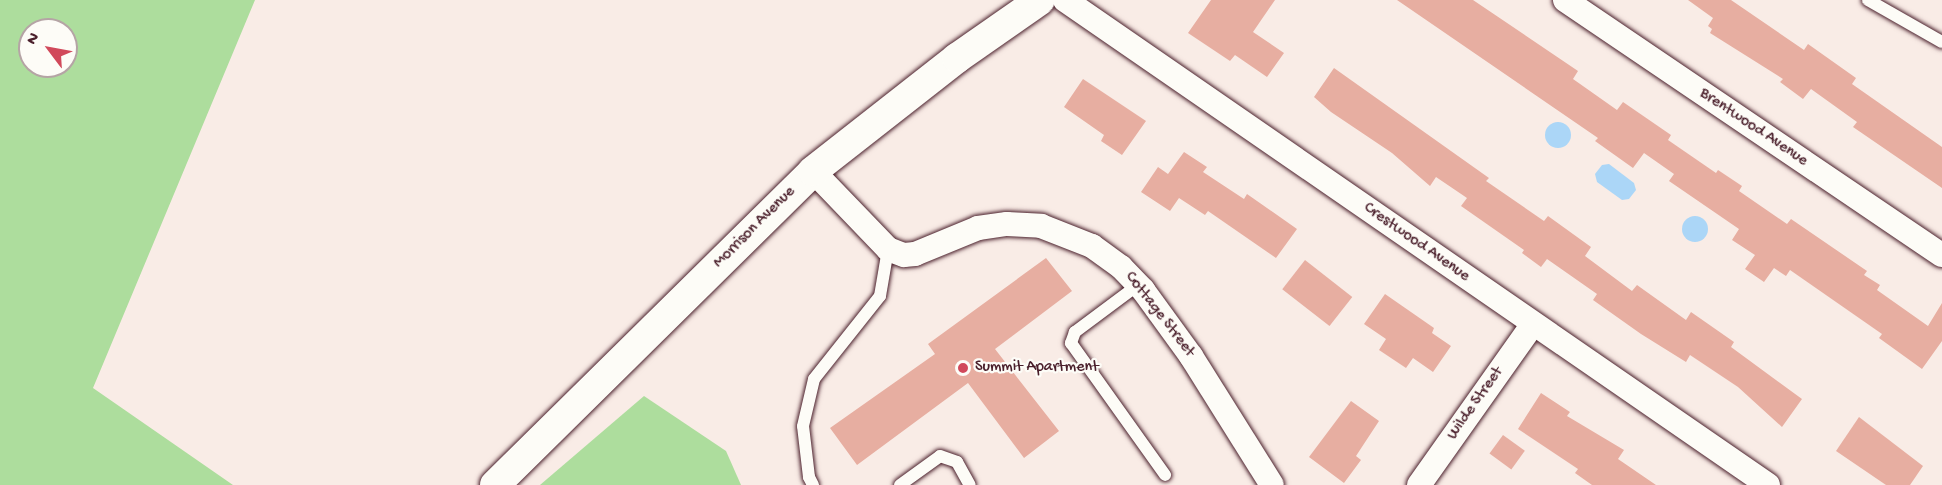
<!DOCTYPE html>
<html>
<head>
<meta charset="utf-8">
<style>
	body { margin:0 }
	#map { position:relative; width:1942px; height:485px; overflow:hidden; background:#f9ece6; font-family:"Gochi Hand",sans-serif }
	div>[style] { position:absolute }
	.green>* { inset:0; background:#addd9d }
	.water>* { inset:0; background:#abd6f7 }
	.round { border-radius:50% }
	.building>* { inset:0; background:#e7aea1; transform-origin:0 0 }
	.roads { filter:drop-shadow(0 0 2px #4a1f2b) drop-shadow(0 0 2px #4a1f2b) }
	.service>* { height:12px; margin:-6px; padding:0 6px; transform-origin:6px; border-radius:6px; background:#fdfcf7 }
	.minor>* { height:24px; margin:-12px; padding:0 12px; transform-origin:12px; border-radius:12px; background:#fdfcf7 }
	.tertiary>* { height:30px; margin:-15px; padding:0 15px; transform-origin:15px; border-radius:15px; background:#fdfcf7 }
	.dots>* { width:16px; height:16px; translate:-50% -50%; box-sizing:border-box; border:3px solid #fdfcf7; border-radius:50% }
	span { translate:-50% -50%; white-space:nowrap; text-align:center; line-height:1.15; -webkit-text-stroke:4.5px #fdfcf7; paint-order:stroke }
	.street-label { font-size:16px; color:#4a1f2b }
	.poi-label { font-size:16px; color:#4a1f2b }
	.left { translate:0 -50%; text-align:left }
	.north { position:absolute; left:18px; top:18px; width:60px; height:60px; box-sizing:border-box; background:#fdfcf7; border:2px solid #b5a4a5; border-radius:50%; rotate:302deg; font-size:16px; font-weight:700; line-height:24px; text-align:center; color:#4a1f2b }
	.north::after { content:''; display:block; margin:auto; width:21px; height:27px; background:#d1495b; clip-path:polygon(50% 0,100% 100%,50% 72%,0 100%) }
</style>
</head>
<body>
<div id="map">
	<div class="green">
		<div style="clip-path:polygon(evenodd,0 0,255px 0,93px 388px,233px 485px,0 485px,0 0,30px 30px,66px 30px,66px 66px,30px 66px,30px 30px)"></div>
		<div style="clip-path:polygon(644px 396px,726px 451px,741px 485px,540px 485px)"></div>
	</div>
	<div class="water">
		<div class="round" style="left:1545px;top:122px;width:26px;height:26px"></div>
		<div style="clip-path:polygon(1609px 164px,1634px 183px,1636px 190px,1629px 199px,1622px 200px,1597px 182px,1595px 174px,1602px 165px)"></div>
		<div class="round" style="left:1682px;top:216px;width:26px;height:26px"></div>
	</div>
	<div class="building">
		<div style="clip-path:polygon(1211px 0,1275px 0,1253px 32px,1284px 53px,1267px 77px,1235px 55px,1230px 61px,1188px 33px)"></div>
		<div style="clip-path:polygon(1397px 0,1473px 0,1578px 71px,1573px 79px,1617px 110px,1623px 102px,1671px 135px,1668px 140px,1716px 173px,1718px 170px,1742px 186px,1739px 191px,1787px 224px,1791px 219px,1867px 271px,1864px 275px,1880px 285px,1877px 290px,1928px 326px,1942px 303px,1942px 341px,1922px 369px,1879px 338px,1882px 334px,1790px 270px,1786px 276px,1774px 268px,1764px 282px,1745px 269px,1755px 255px,1732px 240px,1739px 229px,1669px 181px,1674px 174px,1644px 153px,1633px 168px,1595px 141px,1598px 138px)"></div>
		<div style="clip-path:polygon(1688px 0,1731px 0,1804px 50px,1808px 44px,1856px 78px,1852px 84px,1942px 147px,1942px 188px,1853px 127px,1857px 122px,1811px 89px,1803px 99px,1780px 82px,1783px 79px,1710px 33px,1712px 29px,1708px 26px,1713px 18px)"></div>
		<div style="clip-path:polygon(1334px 68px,1489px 178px,1486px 181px,1544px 221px,1548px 216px,1591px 247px,1585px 256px,1632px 291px,1637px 285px,1686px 320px,1691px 312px,1734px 342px,1731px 347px,1802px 399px,1782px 427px,1738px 387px,1690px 355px,1686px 362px,1641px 334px,1593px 300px,1597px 294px,1547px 259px,1541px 267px,1522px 253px,1524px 250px,1461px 206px,1467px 198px,1436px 177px,1430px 186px,1392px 153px,1331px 112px,1314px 97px)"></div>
		<div style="clip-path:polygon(1083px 79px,1146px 121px,1122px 155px,1101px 141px,1104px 135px,1064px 107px)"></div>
		<div style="clip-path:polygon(1184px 152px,1207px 167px,1203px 172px,1244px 199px,1247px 194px,1297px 229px,1276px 258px,1208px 211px,1205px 215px,1179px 198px,1170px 211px,1141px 192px,1158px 167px,1168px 174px)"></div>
		<div style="clip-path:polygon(1046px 258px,1072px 291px,995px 349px,1059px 431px,1024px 458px,968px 383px,857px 465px,830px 428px,935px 354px,928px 344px)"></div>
		<div style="left:1305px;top:260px;width:60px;height:37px;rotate:38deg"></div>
		<div style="clip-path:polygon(1385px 294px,1434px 328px,1432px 333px,1451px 346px,1433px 372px,1413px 358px,1406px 368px,1379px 350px,1386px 339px,1364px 324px)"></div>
		<div style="clip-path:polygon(1541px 393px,1570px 412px,1567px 416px,1624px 450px,1618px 459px,1656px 485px,1592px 485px,1575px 473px,1578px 469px,1518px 429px)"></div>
		<div style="clip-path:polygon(1351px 401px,1379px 421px,1356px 456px,1361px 460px,1344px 483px,1309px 457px)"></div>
		<div style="clip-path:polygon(1859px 417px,1923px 466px,1910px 485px,1886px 485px,1836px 451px)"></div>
		<div style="left:1503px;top:435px;width:27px;height:23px;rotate:36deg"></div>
	</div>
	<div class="roads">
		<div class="service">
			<div style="left:1868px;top:0;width:85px;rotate:29.6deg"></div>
			<div style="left:1138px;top:285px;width:79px;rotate:143.3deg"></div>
			<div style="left:1075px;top:332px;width:12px;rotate:110deg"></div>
			<div style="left:1071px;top:343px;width:162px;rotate:54.5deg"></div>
			<div style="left:813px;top:485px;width:9px;rotate:-117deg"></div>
			<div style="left:809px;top:477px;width:51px;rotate:-96.7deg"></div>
			<div style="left:803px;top:426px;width:48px;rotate:-76.8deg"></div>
			<div style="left:814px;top:379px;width:106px;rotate:-51.5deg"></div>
			<div style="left:880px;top:296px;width:48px;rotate:-80.3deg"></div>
			<div style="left:900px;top:485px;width:49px;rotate:-35.9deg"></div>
			<div style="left:940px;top:456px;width:18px;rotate:19deg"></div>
			<div style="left:957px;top:462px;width:26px;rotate:61deg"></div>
		</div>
		<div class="minor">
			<div style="left:1065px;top:0;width:854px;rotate:34.6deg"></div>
			<div style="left:1565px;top:0;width:455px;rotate:34.1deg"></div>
			<div style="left:813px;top:171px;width:108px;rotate:46.1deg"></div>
			<div style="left:888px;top:249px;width:17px;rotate:21deg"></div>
			<div style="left:904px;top:255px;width:11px;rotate:-5deg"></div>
			<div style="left:915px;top:254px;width:68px;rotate:-22.4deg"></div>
			<div style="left:978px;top:228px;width:29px;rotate:-8deg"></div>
			<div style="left:1007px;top:224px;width:34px;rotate:3deg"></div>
			<div style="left:1041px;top:226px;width:55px;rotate:21.4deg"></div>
			<div style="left:1092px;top:246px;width:36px;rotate:36deg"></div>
			<div style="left:1121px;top:267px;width:32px;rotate:46deg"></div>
			<div style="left:1143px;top:290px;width:82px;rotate:54deg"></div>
			<div style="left:1191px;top:356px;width:152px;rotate:57.9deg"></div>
			<div style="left:1419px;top:485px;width:197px;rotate:-54.7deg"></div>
		</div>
		<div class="tertiary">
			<div style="left:495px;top:485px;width:447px;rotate:-44.6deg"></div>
			<div style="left:813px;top:171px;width:183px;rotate:-38.1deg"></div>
			<div style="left:957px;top:58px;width:101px;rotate:-34.9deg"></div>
		</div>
	</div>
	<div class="dots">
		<div style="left:963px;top:368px;background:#d1495b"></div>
	</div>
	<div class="street-label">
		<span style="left:1753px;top:128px;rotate:34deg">Brentwood Avenue</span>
		<span style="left:755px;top:228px;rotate:-45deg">Morrison Avenue</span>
		<span style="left:1416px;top:243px;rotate:35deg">Crestwood Avenue</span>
		<span style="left:1159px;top:315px;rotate:52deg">Cottage Street</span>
		<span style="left:1476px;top:404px;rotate:-55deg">Wilde Street</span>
	</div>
	<div class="poi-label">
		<span class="left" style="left:975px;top:368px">Summit Apartment</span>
	</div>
	<div class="north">N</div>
</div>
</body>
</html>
